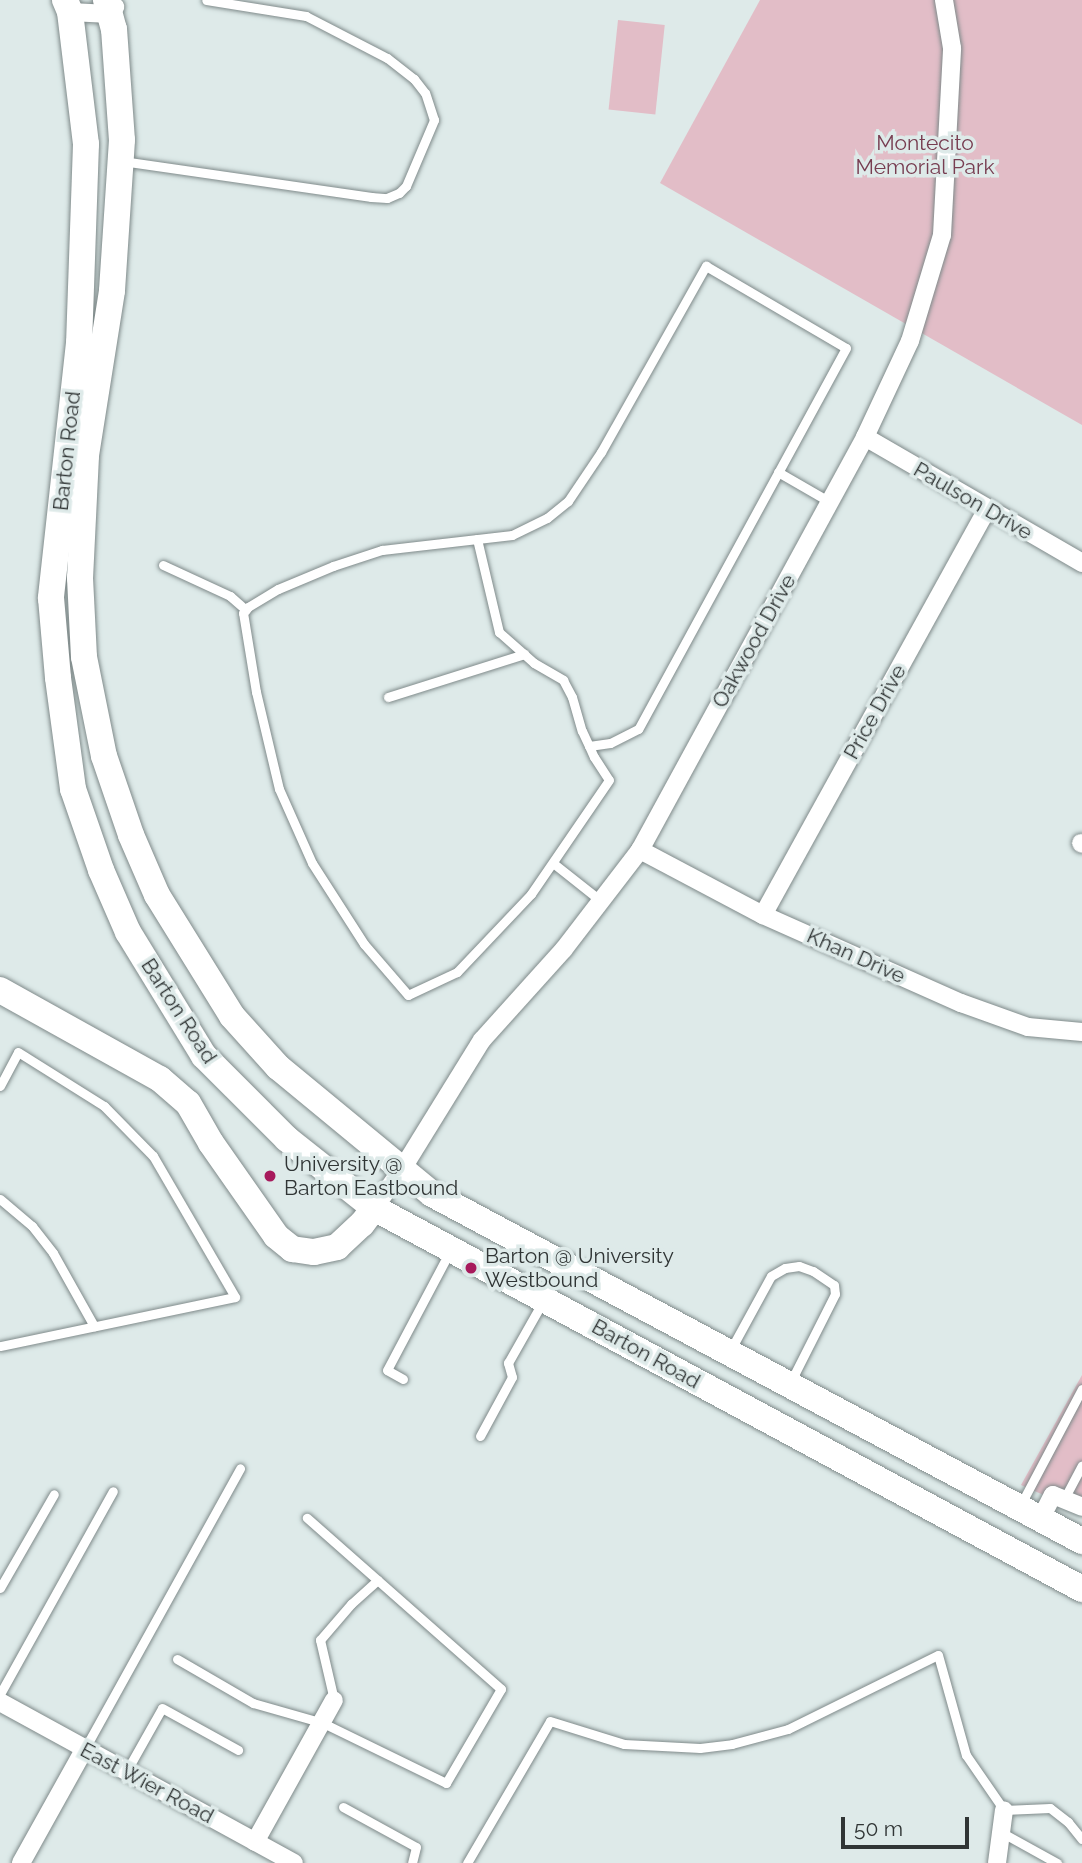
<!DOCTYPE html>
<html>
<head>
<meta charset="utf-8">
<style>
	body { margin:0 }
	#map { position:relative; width:1082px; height:1863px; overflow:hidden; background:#deeae9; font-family:Raleway,sans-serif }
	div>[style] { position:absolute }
	.green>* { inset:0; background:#e2bdc7; transform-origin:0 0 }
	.roads { filter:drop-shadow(0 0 2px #7f8a8a) drop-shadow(0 0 2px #7f8a8a) }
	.lane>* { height:9px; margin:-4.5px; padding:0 4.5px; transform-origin:4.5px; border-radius:4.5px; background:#fff }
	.street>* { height:18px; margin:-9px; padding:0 9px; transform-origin:9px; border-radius:9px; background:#fff }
	.secondary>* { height:26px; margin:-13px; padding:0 13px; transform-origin:13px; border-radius:13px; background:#fff }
	.dots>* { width:19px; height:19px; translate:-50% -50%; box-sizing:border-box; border:4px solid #deeae9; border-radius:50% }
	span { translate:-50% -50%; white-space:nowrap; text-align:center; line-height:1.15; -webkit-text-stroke:7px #deeae9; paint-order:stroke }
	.park-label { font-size:21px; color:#773d51 }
	.street-label { font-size:21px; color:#303535 }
	.poi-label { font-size:21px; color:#303535 }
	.left { translate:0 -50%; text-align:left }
	.scale { position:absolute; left:841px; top:1817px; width:128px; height:32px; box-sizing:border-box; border:4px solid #303535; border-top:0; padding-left:9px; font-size:21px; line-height:24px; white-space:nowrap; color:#303535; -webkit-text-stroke:5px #deeae9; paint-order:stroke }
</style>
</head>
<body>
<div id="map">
	<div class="green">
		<div style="clip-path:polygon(760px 0,1082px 0,1082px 425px,660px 183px)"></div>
		<div style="left:618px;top:20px;width:47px;height:90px;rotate:6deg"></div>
		<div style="clip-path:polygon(1082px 1375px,1082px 1512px,1021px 1485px)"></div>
	</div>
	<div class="roads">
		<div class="lane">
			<div style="left:122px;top:161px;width:252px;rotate:8.2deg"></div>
			<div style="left:371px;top:197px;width:16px;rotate:4deg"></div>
			<div style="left:387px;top:198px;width:13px;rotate:-23deg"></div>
			<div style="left:399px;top:193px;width:10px;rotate:-45deg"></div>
			<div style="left:406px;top:186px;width:72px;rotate:-67deg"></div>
			<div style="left:434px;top:120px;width:28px;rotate:-108deg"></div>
			<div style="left:425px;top:93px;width:18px;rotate:-128deg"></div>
			<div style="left:414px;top:79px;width:34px;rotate:-142deg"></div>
			<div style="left:387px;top:58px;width:91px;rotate:-152.6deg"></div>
			<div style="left:306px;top:16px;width:101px;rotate:-170.9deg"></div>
			<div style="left:778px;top:472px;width:60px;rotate:30deg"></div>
			<div style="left:477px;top:539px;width:96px;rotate:76.7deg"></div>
			<div style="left:499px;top:632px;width:47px;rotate:41.5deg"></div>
			<div style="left:534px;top:663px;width:34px;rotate:30deg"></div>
			<div style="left:563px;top:680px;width:19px;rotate:62deg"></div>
			<div style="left:572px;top:697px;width:35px;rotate:74deg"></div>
			<div style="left:582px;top:731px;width:17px;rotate:65deg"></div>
			<div style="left:589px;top:746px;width:12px;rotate:66deg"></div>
			<div style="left:594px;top:757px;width:27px;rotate:57deg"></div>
			<div style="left:609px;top:780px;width:138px;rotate:124.4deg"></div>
			<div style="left:531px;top:894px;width:108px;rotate:133.5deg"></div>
			<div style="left:457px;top:972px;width:54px;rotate:154.9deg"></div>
			<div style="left:408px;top:995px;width:67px;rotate:-130.8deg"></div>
			<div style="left:364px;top:944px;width:96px;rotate:-122.7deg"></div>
			<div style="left:312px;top:863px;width:81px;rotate:-114deg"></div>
			<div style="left:279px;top:789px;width:100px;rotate:-103.3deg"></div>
			<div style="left:256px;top:692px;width:80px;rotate:-99.3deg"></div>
			<div style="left:243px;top:613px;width:8px;rotate:-50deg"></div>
			<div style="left:248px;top:607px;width:35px;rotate:-31deg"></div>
			<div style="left:278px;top:589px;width:60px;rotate:-22.7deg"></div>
			<div style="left:333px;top:566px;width:52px;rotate:-18.1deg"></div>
			<div style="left:382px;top:550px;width:131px;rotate:-6.6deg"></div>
			<div style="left:512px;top:535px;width:39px;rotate:-26deg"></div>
			<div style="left:547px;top:518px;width:27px;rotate:-39deg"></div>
			<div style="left:568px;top:501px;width:59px;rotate:-56deg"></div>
			<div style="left:601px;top:452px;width:214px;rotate:-60.6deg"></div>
			<div style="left:706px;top:266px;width:162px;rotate:30.4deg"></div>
			<div style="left:846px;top:348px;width:434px;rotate:118.6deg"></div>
			<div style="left:638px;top:729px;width:31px;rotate:153deg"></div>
			<div style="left:610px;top:743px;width:21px;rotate:172deg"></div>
			<div style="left:163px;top:565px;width:74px;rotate:24.8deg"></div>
			<div style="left:230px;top:596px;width:21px;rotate:41deg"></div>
			<div style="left:388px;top:697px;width:143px;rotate:-17.5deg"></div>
			<div style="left:553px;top:863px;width:61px;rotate:38.4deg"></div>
			<div style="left:0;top:1086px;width:38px;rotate:-62deg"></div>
			<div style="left:18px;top:1052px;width:102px;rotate:32.1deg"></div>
			<div style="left:104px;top:1106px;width:70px;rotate:45.6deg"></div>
			<div style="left:153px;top:1156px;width:163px;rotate:59.8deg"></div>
			<div style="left:235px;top:1297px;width:240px;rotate:168.2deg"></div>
			<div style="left:0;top:1199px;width:42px;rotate:40.2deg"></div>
			<div style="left:32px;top:1226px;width:34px;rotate:52deg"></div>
			<div style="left:53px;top:1253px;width:84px;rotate:60.7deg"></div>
			<div style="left:731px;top:1349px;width:83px;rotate:-61.3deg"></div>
			<div style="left:771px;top:1276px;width:16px;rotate:-30deg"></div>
			<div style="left:785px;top:1268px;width:14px;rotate:-8deg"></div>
			<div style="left:799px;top:1266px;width:15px;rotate:20deg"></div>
			<div style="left:813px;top:1271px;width:25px;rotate:34deg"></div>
			<div style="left:834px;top:1285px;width:9px;rotate:84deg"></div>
			<div style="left:835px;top:1294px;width:100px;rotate:116.8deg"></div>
			<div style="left:403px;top:1379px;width:18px;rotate:-151deg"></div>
			<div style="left:387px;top:1370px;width:132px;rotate:-62.1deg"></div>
			<div style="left:480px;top:1436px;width:67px;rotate:-61.5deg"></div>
			<div style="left:512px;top:1377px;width:15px;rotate:-106deg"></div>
			<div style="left:508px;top:1363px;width:69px;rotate:-60.5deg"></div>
			<div style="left:1064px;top:1499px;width:38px;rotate:-62deg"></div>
			<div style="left:1021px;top:1504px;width:130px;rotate:-62.1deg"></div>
			<div style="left:0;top:1588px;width:108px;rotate:-60.1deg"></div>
			<div style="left:177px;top:1659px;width:88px;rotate:30.1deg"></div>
			<div style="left:253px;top:1703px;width:73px;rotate:15.9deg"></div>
			<div style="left:323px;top:1723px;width:137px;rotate:26deg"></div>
			<div style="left:446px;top:1783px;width:109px;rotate:-59.7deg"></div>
			<div style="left:501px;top:1689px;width:259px;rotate:-138.6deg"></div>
			<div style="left:0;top:1694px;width:232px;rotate:-60.9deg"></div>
			<div style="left:334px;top:1700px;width:62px;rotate:-103.1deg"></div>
			<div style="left:320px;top:1640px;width:48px;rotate:-49.3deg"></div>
			<div style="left:351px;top:1604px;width:36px;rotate:-42deg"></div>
			<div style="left:84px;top:1750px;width:322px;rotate:-61deg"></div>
			<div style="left:126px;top:1772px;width:73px;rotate:-60.6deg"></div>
			<div style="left:162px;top:1708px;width:87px;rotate:28.9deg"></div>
			<div style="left:343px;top:1807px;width:83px;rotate:28.7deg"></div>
			<div style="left:416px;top:1847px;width:16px;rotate:104deg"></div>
			<div style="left:1001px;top:1832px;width:64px;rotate:29deg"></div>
			<div style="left:467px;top:1863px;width:164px;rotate:-59.7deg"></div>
			<div style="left:550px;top:1721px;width:77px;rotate:17.3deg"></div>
			<div style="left:624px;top:1744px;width:76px;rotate:3deg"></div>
			<div style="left:700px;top:1748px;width:32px;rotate:-7deg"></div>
			<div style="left:732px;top:1744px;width:58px;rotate:-15deg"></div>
			<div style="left:788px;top:1729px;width:167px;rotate:-26.3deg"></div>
			<div style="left:938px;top:1655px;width:104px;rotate:74.4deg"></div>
			<div style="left:966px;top:1755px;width:67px;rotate:55.4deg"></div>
			<div style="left:1004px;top:1810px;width:46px;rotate:-2.5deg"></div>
			<div style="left:1050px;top:1808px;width:23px;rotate:38deg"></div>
			<div style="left:1068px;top:1822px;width:22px;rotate:51deg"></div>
		</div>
		<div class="street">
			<div style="left:70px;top:12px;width:40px;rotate:2.9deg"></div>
			<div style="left:110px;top:14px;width:9px;rotate:-54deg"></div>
			<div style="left:865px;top:437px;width:251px;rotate:30.1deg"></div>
			<div style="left:1081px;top:843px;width:1px;rotate:45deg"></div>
			<div style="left:640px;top:850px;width:139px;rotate:27.9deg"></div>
			<div style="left:763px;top:915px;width:217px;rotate:24deg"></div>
			<div style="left:961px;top:1003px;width:71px;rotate:19.7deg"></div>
			<div style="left:1028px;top:1027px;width:54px;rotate:5.3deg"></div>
			<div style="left:763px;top:915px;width:464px;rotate:-61.1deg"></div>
			<div style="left:374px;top:1208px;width:46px;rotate:-53.9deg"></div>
			<div style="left:401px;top:1171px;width:154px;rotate:-58.3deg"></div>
			<div style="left:482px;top:1040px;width:122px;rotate:-48deg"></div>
			<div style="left:564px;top:949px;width:125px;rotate:-52.5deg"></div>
			<div style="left:640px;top:850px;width:470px;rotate:-61.4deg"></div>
			<div style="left:865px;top:437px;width:106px;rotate:-64.9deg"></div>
			<div style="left:910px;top:341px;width:111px;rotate:-73.2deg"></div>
			<div style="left:942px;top:235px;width:187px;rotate:-86.9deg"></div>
			<div style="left:952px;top:48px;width:49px;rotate:-99.5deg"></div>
			<div style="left:1040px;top:1520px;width:28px;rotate:-63deg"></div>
			<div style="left:1053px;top:1495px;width:31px;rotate:22deg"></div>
			<div style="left:0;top:1702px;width:335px;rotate:28.7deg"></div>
			<div style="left:255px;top:1842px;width:162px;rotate:-60.9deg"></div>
			<div style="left:21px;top:1863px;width:129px;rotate:-60.9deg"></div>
			<div style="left:997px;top:1863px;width:53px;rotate:-82.5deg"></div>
		</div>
		<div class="secondary">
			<div style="left:65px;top:0;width:13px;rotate:67deg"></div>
			<div style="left:70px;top:12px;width:133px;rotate:83.1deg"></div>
			<div style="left:86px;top:144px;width:199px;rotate:92deg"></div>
			<div style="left:79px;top:343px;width:257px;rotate:96.3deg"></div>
			<div style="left:51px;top:598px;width:80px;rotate:85deg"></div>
			<div style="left:58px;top:678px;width:112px;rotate:82.3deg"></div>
			<div style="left:73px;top:789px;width:86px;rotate:70.9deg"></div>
			<div style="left:101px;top:870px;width:68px;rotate:66.5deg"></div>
			<div style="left:128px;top:932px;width:145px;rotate:58.5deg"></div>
			<div style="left:204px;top:1056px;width:117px;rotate:45deg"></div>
			<div style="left:287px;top:1139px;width:111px;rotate:38.4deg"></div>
			<div style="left:374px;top:1208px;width:804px;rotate:28.29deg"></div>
			<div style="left:106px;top:0;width:30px;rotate:75deg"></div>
			<div style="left:114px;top:29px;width:111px;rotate:85.9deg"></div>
			<div style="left:122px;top:140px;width:151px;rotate:93.8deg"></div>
			<div style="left:112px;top:291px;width:167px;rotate:99deg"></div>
			<div style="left:86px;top:456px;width:122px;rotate:92.8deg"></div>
			<div style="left:80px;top:578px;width:79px;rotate:87.1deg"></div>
			<div style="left:84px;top:657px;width:101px;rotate:78.6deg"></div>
			<div style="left:104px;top:756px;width:83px;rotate:71.1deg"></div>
			<div style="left:131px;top:835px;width:65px;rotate:66.6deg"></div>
			<div style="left:157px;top:895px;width:142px;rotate:58.2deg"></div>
			<div style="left:232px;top:1016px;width:69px;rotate:48deg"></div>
			<div style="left:278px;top:1067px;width:200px;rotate:39.5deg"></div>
			<div style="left:432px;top:1194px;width:737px;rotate:28.1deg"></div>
			<div style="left:0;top:990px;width:183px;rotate:29.1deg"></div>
			<div style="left:160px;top:1079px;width:37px;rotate:41deg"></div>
			<div style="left:188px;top:1103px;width:46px;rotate:60.1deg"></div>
			<div style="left:211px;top:1143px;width:113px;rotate:55deg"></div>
			<div style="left:276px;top:1236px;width:21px;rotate:39deg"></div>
			<div style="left:292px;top:1249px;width:22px;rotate:8deg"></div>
			<div style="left:314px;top:1252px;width:24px;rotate:-12deg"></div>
			<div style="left:337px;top:1247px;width:34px;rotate:-43deg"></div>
			<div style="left:362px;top:1224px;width:20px;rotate:-53deg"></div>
		</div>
	</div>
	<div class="dots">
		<div style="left:270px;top:1176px;background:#a71a5c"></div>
		<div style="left:471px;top:1268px;background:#a71a5c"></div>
	</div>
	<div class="park-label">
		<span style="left:925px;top:155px">Montecito<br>Memorial Park</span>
	</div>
	<div class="street-label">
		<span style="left:67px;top:451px;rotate:-84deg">Barton Road</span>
		<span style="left:973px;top:501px;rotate:30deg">Paulson Drive</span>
		<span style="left:754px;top:641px;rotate:-61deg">Oakwood Drive</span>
		<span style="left:875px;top:712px;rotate:-61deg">Price Drive</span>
		<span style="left:856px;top:956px;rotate:24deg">Khan Drive</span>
		<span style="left:179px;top:1011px;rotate:57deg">Barton Road</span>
		<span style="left:646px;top:1354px;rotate:29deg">Barton Road</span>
		<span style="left:147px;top:1783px;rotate:28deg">East Wier Road</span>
	</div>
	<div class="poi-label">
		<span class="left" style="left:284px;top:1176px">University @<br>Barton Eastbound</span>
		<span class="left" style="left:485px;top:1268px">Barton @ University<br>Westbound</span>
	</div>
	<div class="scale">50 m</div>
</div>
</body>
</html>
